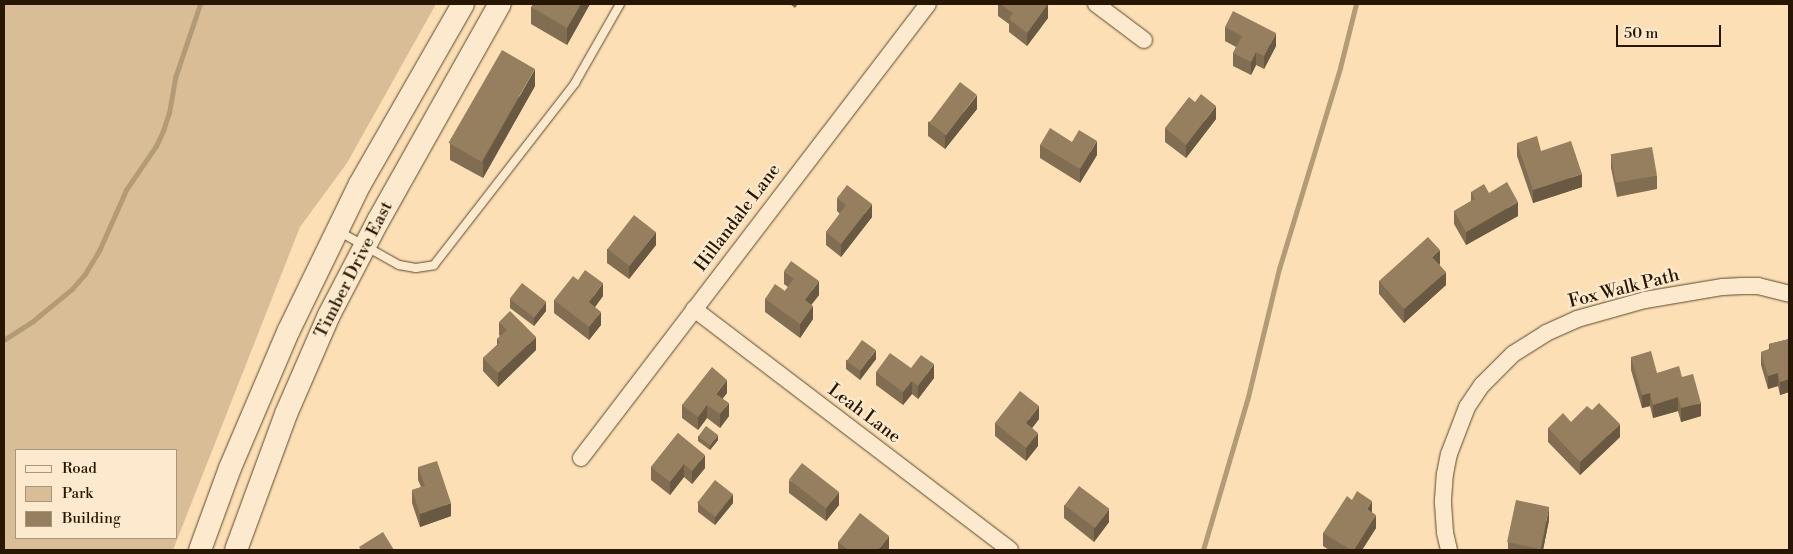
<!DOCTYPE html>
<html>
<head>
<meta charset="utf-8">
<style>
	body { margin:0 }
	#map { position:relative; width:1793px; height:554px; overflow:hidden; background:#fcdfb4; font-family:"Libre Bodoni",serif }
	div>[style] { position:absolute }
	.green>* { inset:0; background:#d8bd96 }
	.stream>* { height:4.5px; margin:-2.25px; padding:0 2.25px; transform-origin:2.25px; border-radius:2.25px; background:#b49b77 }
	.roads { filter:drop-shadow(0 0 1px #5c482e) drop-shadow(0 0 1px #5c482e) }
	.lane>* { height:8px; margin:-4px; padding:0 4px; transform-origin:4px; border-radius:4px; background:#fdeace }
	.street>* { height:16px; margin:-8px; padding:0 8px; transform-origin:8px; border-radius:8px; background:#fdeace }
	.secondary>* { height:22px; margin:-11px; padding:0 11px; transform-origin:11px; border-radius:11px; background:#fdeace }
	.wall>* { inset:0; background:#816d51 }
	.shaded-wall>* { inset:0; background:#695942 }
	.building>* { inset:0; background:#967f5e; transform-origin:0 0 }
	span { translate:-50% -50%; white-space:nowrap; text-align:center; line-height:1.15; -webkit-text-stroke:4.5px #fdeace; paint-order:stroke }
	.street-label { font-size:18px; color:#271601 }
	.frame { position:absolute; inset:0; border:5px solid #271601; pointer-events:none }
	.legend { position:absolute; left:15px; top:449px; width:162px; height:90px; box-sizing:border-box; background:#fdeace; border:1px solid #a7957c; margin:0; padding:6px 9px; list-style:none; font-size:15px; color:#271601 }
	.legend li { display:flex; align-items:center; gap:10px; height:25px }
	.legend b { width:25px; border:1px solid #a7957c }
	.scale { position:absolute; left:1616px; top:25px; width:105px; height:22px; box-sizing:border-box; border:2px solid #271601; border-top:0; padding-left:6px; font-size:15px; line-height:18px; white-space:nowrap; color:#271601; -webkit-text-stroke:4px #fdeace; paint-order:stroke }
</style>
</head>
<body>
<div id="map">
	<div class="green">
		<div style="clip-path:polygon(evenodd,4px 4px,436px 4px,347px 163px,300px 227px,173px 550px,4px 550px,4px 4px,16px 450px,176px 450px,176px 538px,16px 538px,16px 450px)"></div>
	</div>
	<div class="stream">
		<div style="left:4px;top:340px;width:35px;rotate:-33deg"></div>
		<div style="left:33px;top:321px;width:50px;rotate:-39.4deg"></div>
		<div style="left:72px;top:289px;width:20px;rotate:-49deg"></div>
		<div style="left:85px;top:274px;width:27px;rotate:-59deg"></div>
		<div style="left:99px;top:251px;width:67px;rotate:-66.1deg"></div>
		<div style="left:126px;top:190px;width:53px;rotate:-55.7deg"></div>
		<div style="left:156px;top:146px;width:17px;rotate:-65deg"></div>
		<div style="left:163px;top:131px;width:19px;rotate:-72deg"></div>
		<div style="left:169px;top:113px;width:36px;rotate:-80deg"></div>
		<div style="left:175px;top:78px;width:78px;rotate:-71.3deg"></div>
		<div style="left:1203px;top:550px;width:159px;rotate:-73.6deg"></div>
		<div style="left:1248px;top:397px;width:132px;rotate:-76.4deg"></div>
		<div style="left:1279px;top:269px;width:210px;rotate:-73.1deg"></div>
		<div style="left:1340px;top:68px;width:66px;rotate:-76deg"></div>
	</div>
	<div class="roads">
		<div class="lane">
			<div style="left:340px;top:232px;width:68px;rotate:29.2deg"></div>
			<div style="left:399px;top:265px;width:17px;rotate:10deg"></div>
			<div style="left:416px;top:268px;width:18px;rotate:-9deg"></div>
			<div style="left:434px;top:265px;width:230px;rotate:-52.2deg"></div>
			<div style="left:575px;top:83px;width:91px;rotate:-60.3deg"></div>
		</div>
		<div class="street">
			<div style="left:1096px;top:4px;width:60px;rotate:36.9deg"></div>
			<div style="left:694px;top:309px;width:397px;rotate:37.3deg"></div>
			<div style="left:581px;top:458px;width:571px;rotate:-52.61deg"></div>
			<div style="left:1449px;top:550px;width:18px;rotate:-103deg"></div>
			<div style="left:1445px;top:532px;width:32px;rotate:-94deg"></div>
			<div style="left:1443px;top:500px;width:26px;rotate:-86deg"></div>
			<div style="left:1445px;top:474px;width:20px;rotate:-79deg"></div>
			<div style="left:1449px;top:454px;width:50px;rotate:-69deg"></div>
			<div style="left:1467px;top:407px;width:27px;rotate:-56deg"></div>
			<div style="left:1482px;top:385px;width:44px;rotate:-45deg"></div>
			<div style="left:1513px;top:354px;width:39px;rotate:-32deg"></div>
			<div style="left:1546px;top:333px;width:34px;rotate:-24deg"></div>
			<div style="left:1577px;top:319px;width:71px;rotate:-15.6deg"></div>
			<div style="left:1645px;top:300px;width:79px;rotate:-9.5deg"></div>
			<div style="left:1723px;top:287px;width:19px;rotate:-3deg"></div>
			<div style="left:1742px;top:286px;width:16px"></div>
			<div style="left:1758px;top:286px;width:32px;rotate:14deg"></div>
		</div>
		<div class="secondary">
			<div style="left:200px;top:550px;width:87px;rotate:-69.9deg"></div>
			<div style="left:230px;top:468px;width:150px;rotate:-66.9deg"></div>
			<div style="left:289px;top:330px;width:162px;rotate:-64.1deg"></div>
			<div style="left:360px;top:184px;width:207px;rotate:-60.2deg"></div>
			<div style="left:236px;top:550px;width:145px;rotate:-69.8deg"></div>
			<div style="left:286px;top:414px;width:108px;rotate:-66.5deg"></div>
			<div style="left:329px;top:315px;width:106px;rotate:-62.5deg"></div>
			<div style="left:378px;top:221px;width:249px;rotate:-60.7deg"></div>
		</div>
	</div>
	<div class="wall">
		<div style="clip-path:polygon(590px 4px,567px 45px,531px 24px,531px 7px)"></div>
		<div style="clip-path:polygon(790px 4px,798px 4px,795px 8px)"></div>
		<div style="clip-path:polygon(998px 4px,1048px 4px,1048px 18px,1027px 46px,1009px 32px,1009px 24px,998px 16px)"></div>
		<div style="clip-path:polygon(1225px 27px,1276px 46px,1264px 69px,1256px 65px,1251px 75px,1233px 66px,1233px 53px,1236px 47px,1225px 41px)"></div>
		<div style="clip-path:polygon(535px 86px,483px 178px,450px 160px,450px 143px)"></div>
		<div style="clip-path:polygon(977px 109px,945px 149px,928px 136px,928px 122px)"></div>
		<div style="clip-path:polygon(1216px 119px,1186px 158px,1165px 142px,1165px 128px)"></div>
		<div style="clip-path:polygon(1072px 142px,1097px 155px,1080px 183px,1040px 158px,1040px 145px)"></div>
		<div style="clip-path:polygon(1517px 143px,1541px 151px,1582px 187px,1533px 203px,1517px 156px)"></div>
		<div style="clip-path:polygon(1611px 155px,1657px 176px,1657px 189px,1617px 197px,1611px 168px)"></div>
		<div style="clip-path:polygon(1471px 192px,1489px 193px,1518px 216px,1466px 245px,1454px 224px,1454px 211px,1471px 201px)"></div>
		<div style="clip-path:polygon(837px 198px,872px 217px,841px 257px,826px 245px,826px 232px,840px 214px,837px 211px)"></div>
		<div style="clip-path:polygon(656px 245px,629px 279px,607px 263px,607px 249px)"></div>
		<div style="clip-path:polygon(1439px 264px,1446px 285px,1404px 323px,1379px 294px,1379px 281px,1440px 264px)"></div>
		<div style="clip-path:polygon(784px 271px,819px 295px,811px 305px,813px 319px,800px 338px,765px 312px,765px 299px,785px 291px,788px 287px,784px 284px)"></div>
		<div style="clip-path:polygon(603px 296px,595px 307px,601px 325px,589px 340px,554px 313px,554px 300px)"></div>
		<div style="clip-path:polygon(510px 299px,546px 311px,534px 326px,510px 308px)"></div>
		<div style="clip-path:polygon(499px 322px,536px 350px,498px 387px,483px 371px,483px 358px,497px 345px,497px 339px,500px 336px,499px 335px)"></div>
		<div style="clip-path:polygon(1789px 339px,1789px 392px,1780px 395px,1778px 386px,1768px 389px,1761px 365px,1761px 352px,1769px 349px,1769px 344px)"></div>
		<div style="clip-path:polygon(1631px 357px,1657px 373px,1682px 377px,1701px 416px,1681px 422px,1678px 411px,1653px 418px,1650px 406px,1642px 408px,1631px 370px)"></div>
		<div style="clip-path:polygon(876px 359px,860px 380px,846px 369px,846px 360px)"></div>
		<div style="clip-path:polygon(911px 368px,934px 378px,918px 399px,912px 394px,903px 405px,876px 385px,876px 372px)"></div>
		<div style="clip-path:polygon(727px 393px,722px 399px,729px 416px,720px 428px,707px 418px,698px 430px,682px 418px,682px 405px)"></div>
		<div style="clip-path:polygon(1039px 419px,1032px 428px,1038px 446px,1026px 461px,995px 436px,995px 423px)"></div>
		<div style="clip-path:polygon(1548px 428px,1620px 437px,1580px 475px,1548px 442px)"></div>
		<div style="clip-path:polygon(678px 433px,705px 468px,692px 484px,684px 477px,670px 495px,651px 480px,651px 467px)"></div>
		<div style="clip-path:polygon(698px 436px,718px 440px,710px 450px,698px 441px)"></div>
		<div style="clip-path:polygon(418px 467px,451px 516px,420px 527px,412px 503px,412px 490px,421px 487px,418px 480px)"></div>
		<div style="clip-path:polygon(789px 480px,839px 505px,826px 521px,789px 493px)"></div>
		<div style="clip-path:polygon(698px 503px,733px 503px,715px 525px,698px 512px)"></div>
		<div style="clip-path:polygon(1064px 505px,1109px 522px,1094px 542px,1064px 518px)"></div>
		<div style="clip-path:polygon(1372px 512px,1376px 528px,1362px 550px,1329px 550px,1323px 546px,1323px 533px)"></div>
		<div style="clip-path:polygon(1549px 520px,1543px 550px,1508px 550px,1508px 542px)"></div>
		<div style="clip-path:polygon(838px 542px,889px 549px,889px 550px,838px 550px)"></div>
	</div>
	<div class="shaded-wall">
		<div style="clip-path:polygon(581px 4px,590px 4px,567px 45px,567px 28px)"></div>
		<div style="clip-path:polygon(1048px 4px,1048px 18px,1027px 46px,1027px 33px)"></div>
		<div style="clip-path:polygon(1276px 33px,1276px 46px,1264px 69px,1264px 56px)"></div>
		<div style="clip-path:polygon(1256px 52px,1256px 65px,1251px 75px,1251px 62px)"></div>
		<div style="clip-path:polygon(535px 69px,535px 86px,483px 178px,483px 161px)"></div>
		<div style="clip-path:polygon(977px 95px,977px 109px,945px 149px,945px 136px)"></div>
		<div style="clip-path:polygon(1216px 106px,1216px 119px,1186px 158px,1186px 145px)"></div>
		<div style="clip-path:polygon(1097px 141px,1097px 155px,1080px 183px,1080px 169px)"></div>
		<div style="clip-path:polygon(1582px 174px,1582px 187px,1533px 203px,1533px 190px)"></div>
		<div style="clip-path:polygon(1518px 202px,1518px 216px,1466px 245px,1466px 232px)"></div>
		<div style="clip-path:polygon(872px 204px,872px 217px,841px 257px,841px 244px)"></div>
		<div style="clip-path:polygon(656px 232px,656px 245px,629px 279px,629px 266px)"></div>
		<div style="clip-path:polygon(1440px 250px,1440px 264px,1432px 270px,1432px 257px)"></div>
		<div style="clip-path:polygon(1446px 272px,1446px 285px,1404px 323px,1404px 309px)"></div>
		<div style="clip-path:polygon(819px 281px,819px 295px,805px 313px,805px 300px)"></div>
		<div style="clip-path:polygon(603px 283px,603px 296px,589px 315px,589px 302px)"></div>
		<div style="clip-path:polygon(546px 302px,546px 311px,534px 326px,534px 317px)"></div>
		<div style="clip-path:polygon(813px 306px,813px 319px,800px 338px,800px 324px)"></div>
		<div style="clip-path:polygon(601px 312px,601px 325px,589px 340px,589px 327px)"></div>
		<div style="clip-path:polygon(536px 337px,536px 350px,498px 387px,498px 373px)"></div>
		<div style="clip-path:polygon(876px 350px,876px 359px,860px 380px,860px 371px)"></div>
		<div style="clip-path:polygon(934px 364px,934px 378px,918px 399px,918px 386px)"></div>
		<div style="clip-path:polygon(1778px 373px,1778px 386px,1768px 389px,1768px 376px)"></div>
		<div style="clip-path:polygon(1789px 379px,1789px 392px,1780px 395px,1780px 382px)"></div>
		<div style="clip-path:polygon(727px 380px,727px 393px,716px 407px,716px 394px)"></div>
		<div style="clip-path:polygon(912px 381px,912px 394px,903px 405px,903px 392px)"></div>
		<div style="clip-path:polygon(1650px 393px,1650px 406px,1642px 408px,1642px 395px)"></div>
		<div style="clip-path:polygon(1678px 397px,1678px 411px,1653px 418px,1653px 405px)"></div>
		<div style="clip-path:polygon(729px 403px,729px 416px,720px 428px,720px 414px)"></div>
		<div style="clip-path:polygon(1701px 403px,1701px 416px,1681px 422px,1681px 408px)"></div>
		<div style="clip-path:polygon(707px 405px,707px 418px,698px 430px,698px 417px)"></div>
		<div style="clip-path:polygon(1039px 406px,1039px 419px,1026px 436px,1026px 423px)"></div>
		<div style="clip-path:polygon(1620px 424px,1620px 437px,1580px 475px,1580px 462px)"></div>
		<div style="clip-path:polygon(1038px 433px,1038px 446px,1026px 461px,1026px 448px)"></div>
		<div style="clip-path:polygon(718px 435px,718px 440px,710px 450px,710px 446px)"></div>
		<div style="clip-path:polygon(705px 455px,705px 468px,692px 484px,692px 471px)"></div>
		<div style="clip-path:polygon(684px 464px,684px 477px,670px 495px,670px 482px)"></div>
		<div style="clip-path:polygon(839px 492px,839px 505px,826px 521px,826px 508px)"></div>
		<div style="clip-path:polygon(733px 494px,733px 503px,715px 525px,715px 516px)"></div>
		<div style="clip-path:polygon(1372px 501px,1372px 514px,1367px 509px)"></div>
		<div style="clip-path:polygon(451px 503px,451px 516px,420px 527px,420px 514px)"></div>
		<div style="clip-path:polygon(1549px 507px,1549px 520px,1543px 550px,1541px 550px)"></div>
		<div style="clip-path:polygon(1109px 509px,1109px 522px,1094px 542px,1094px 529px)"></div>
		<div style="clip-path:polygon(1376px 515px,1376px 528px,1362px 550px,1354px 550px)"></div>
		<div style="clip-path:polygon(889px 536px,889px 550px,878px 550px)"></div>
	</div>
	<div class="building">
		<div style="clip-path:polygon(533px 4px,581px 4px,567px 28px,531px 7px)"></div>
		<div style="clip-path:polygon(1000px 4px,1048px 4px,1027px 33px,1009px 19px,1013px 13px)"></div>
		<div style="clip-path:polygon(1233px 11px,1276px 33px,1264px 56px,1256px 52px,1251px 62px,1233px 53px,1242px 36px,1225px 27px)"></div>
		<div style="left:502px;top:50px;width:38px;height:107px;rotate:30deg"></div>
		<div style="left:960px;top:82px;width:21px;height:51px;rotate:37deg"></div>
		<div style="clip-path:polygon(1201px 94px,1216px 106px,1186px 145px,1165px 128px,1189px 97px,1195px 102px)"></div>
		<div style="clip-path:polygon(1050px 128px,1072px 142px,1079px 130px,1097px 141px,1080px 169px,1040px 145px)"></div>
		<div style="clip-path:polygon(1537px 136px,1541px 151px,1571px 141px,1582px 174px,1533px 190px,1517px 143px)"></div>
		<div style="left:1652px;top:147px;width:29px;height:42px;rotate:80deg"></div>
		<div style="clip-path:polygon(1507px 182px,1518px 202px,1466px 232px,1454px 211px,1475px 199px,1471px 192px,1484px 184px,1489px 193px)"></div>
		<div style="clip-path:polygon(847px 185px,872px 204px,841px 244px,826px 232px,846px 205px,837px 198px)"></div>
		<div style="left:634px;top:215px;width:28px;height:43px;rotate:38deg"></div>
		<div style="clip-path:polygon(1428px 237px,1440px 250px,1432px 257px,1446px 272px,1404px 309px,1379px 281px)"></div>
		<div style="clip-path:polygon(791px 261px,819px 281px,805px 300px,813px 306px,800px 324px,765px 299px,775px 284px,785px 291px,794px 278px,784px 271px)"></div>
		<div style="clip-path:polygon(585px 270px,603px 283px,589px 302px,601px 312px,589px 327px,554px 300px,573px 276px,578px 280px)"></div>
		<div style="left:522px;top:283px;width:31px;height:20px;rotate:38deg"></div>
		<div style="clip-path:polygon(510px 311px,536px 337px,498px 373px,483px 358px,500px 342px,497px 339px,507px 330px,499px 322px)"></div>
		<div style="clip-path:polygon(1789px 339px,1789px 379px,1780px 382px,1778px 373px,1768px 376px,1761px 352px,1771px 349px,1769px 344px)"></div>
		<div style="left:862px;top:340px;width:17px;height:26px;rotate:36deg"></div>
		<div style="clip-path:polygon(1651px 351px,1657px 373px,1679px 366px,1682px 377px,1693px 374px,1701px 403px,1681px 408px,1678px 397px,1653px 405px,1650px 393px,1642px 395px,1631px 357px)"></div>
		<div style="clip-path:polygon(890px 353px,911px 368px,921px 355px,934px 364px,918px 386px,912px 381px,903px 392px,876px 372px)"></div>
		<div style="clip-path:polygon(712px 367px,727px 380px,716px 394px,729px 403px,720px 414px,707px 405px,698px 417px,682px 405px)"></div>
		<div style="clip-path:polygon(1020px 391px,1039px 406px,1026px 423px,1038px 433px,1026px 448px,995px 423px)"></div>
		<div style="clip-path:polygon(1599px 403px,1620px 424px,1580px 462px,1548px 428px,1563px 413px,1571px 422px,1587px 406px,1592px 410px)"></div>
		<div style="left:706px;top:426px;width:15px;height:13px;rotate:37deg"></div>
		<div style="clip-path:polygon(678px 433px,705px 455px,692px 471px,684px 464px,670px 482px,651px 467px)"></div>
		<div style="clip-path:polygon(437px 461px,451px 503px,420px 514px,412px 490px,425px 486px,418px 467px)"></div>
		<div style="left:802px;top:463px;width:47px;height:21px;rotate:38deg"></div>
		<div style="left:715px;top:480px;width:23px;height:29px;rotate:38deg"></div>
		<div style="left:1079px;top:486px;width:38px;height:24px;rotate:37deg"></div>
		<div style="clip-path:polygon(1357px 491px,1372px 501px,1367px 509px,1376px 515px,1354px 550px,1351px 550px,1323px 533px,1347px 496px,1352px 500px)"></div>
		<div style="left:1516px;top:500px;width:34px;height:43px;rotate:12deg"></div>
		<div style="clip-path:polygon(860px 513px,889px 536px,878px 550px,862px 550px,860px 549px,859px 550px,848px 550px,838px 542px)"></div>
		<div style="clip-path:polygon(383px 532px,394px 550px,361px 550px,359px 547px)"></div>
	</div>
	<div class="street-label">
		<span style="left:738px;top:218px;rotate:-53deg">Hillandale Lane</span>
		<span style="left:354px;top:270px;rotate:-63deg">Timber Drive East</span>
		<span style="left:1624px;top:289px;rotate:-14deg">Fox Walk Path</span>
		<span style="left:864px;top:414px;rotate:37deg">Leah Lane</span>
	</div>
	<div class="frame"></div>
	<ul class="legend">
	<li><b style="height:6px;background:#fdeace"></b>Road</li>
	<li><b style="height:14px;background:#d8bd96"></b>Park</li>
	<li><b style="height:14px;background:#967f5e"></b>Building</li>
	</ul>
	<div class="scale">50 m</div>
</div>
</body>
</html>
